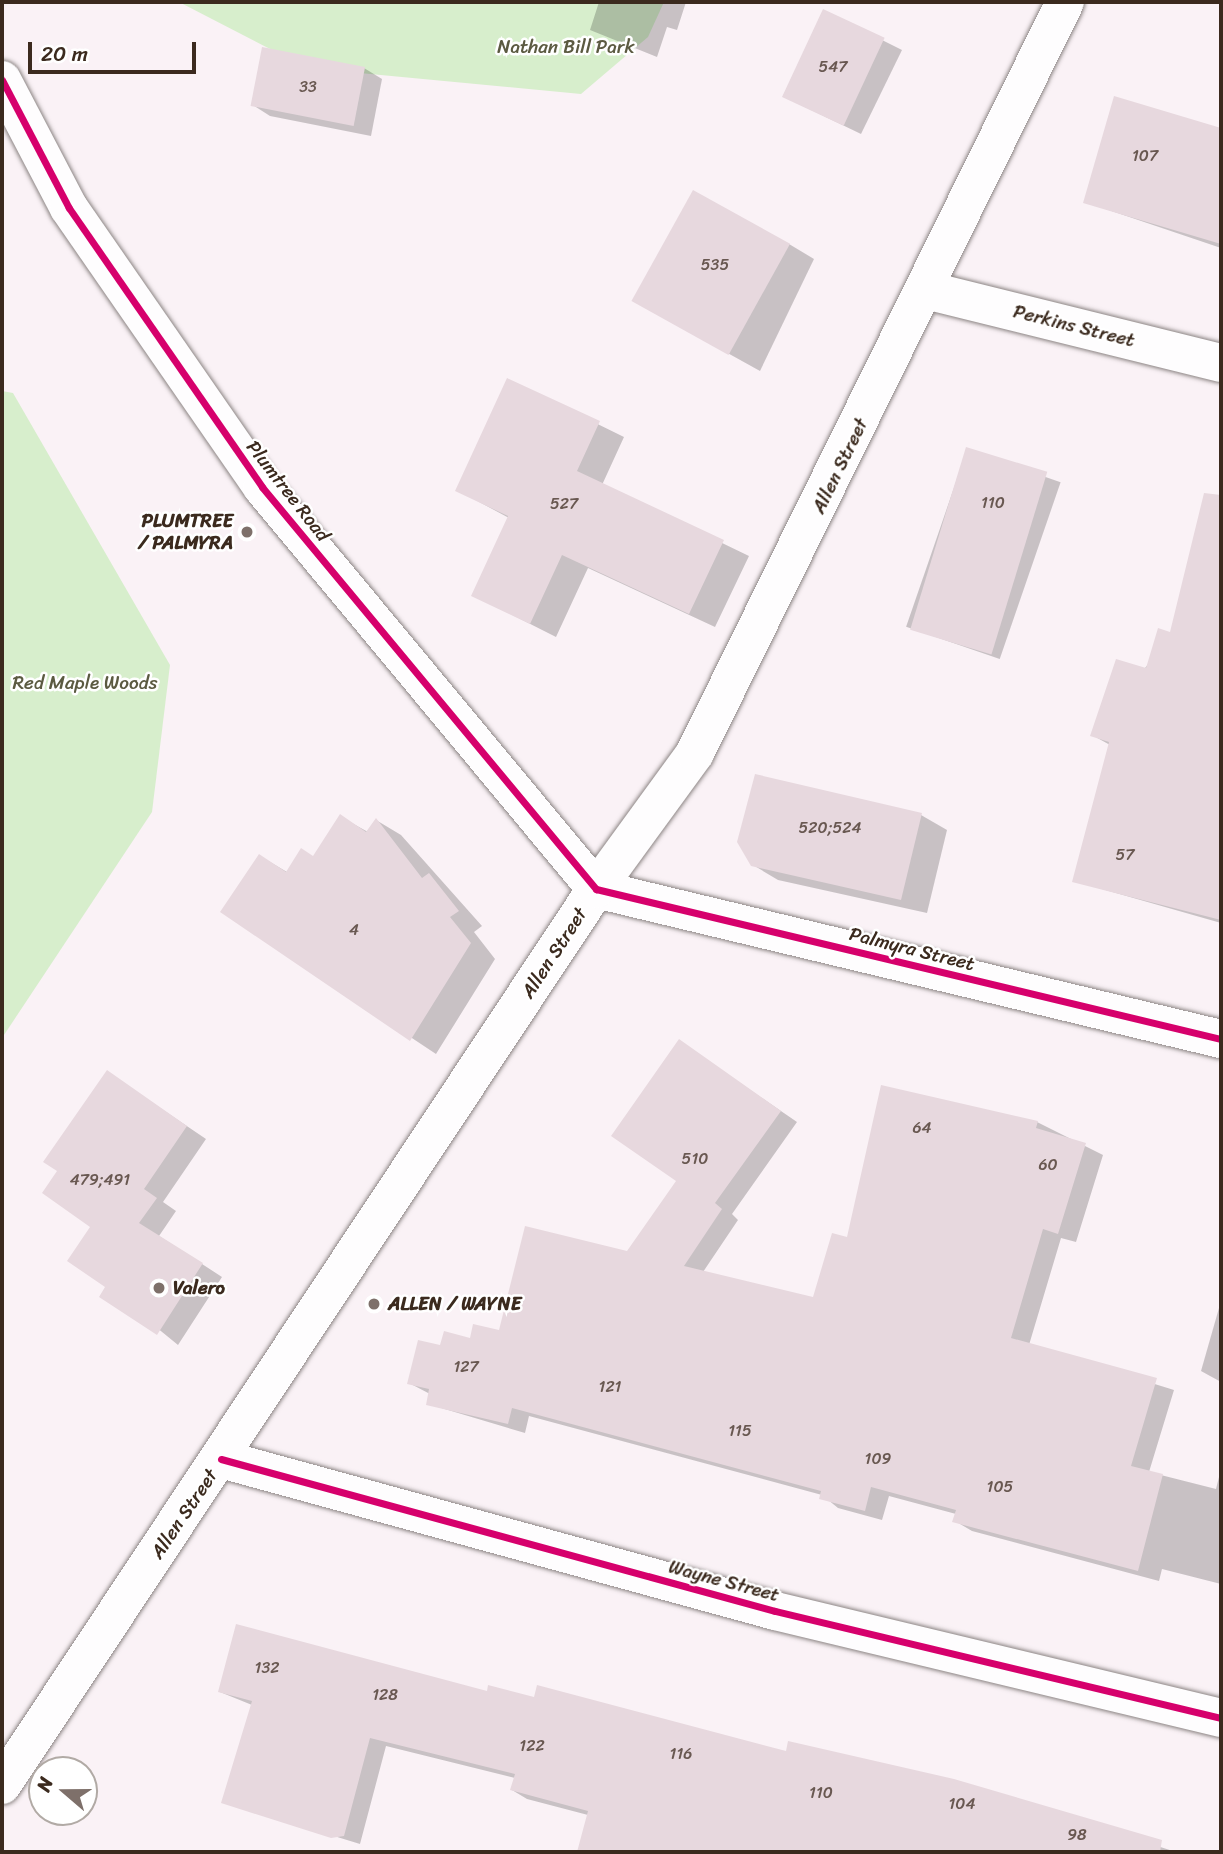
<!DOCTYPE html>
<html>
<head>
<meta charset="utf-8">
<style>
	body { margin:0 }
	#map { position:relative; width:1223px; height:1854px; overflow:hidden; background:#faf2f6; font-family:Sriracha,sans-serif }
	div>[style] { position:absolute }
	.green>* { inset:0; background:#d7eecc }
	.shadow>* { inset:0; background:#0003; transform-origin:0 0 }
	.building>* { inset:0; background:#e7d8de; transform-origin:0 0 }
	.roads { filter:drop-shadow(0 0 2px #8c8584) drop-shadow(0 0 2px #8c8584) }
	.street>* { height:38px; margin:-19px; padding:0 19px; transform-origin:19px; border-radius:19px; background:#fefdfe }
	.secondary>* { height:38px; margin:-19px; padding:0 19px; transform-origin:19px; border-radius:19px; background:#fefdfe }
	.primary>* { height:38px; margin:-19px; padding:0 19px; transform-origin:19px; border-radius:19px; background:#fefdfe }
	.cycleway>* { height:7px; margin:-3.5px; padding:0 3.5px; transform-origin:3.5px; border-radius:3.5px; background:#d6006c }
	.dots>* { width:19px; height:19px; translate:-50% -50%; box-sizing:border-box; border:4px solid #fff; border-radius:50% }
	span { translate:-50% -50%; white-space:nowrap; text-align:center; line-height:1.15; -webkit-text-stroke:5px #fff; paint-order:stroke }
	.number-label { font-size:16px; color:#695851 }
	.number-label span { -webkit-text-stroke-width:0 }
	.park-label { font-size:19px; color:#5b5a41 }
	.street-label { font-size:19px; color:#3b2a1e }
	.poi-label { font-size:19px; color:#3b2a1e; font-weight:700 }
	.right { translate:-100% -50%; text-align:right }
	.left { translate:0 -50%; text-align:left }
	.frame { position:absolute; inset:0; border:4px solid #3b2a1e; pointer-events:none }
	.north { position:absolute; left:28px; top:1756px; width:70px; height:70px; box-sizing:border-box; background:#fff; border:2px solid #b1aaa5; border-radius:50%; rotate:290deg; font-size:19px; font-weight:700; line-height:28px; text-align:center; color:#3b2a1e }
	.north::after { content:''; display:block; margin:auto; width:24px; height:32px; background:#7e706a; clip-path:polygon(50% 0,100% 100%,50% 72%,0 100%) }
	.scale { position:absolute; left:28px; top:42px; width:168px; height:32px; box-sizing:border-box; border:4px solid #3b2a1e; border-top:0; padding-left:9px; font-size:21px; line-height:24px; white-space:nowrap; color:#3b2a1e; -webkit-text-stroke:5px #fff; paint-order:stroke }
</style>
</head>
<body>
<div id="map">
	<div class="green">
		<div style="clip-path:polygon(179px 2px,664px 2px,648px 37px,581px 94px,307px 68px)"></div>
		<div style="clip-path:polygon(2px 391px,13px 393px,170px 665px,152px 812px,2px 1038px)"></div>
	</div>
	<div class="shadow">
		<div style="clip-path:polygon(599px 2px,686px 2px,677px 30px,667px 27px,657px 57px,590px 30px)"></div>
		<div style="clip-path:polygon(824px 11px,902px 50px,861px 134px,801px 105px)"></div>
		<div style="clip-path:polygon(364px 68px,382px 79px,371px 136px,270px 116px,253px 105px)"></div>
		<div style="clip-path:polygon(1203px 158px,1221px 164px,1221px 248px,1085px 202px)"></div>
		<div style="clip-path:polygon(789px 244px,814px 259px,760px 371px,659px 315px)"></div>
		<div style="clip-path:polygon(508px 380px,624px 437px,602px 485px,749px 556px,715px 627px,588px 568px,556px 637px,473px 595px,509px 518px,457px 490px)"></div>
		<div style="left:967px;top:450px;width:99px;height:187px;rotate:19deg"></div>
		<div style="clip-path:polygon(1202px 508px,1221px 512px,1221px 658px,1204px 714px,1221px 719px,1221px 923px,1074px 881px,1110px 745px,1092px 735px,1172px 634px)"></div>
		<div style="clip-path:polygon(921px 815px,947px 830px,927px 913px,778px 880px,753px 865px)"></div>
		<div style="clip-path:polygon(341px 817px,368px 832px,376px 820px,401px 835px,482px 926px,474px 932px,495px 959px,436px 1054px,222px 912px,260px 856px,287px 872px,314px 858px)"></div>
		<div style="clip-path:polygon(680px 1042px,797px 1122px,732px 1214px,738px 1220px,703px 1272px,814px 1299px,849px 1239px,1037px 1122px,1103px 1155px,1076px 1242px,1061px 1238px,1029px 1345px,1174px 1390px,1149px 1472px,1216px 1489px,1221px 1469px,1221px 1584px,1162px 1569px,1159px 1581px,972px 1531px,955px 1521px,956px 1514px,889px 1496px,882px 1520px,838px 1508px,822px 1495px,529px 1416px,525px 1433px,428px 1404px,430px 1394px,409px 1383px,442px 1347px,500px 1332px,628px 1253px,678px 1181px)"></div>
		<div style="clip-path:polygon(107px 1072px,206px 1139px,163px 1202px,176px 1211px,159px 1236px,222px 1277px,178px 1345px,107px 1287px,93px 1226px,59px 1170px)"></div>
		<div style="clip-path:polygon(1221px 1301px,1221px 1382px,1201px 1371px)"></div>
		<div style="clip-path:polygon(220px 1692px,535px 1699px,787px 1753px,954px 1781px,1176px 1852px,736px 1852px,740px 1839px,659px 1818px,650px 1852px,579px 1852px,588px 1815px,527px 1799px,512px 1790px,515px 1778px,386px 1746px,360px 1844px,223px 1802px,252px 1705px)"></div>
	</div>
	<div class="building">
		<div style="left:823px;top:9px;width:68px;height:97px;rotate:25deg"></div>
		<div style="left:262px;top:47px;width:105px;height:60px;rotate:11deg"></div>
		<div style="clip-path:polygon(1114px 96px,1221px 128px,1221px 244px,1083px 203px)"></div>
		<div style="left:693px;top:190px;width:111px;height:127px;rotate:29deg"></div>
		<div style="clip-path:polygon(507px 378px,600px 421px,577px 471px,724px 540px,689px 614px,562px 555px,530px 624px,471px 596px,508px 516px,455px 491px)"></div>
		<div style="left:966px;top:447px;width:85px;height:191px;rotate:17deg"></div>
		<div style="clip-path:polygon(1204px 493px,1221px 495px,1221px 920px,1072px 882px,1109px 742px,1090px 736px,1116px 659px,1146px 668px,1158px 628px,1170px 632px)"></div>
		<div style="clip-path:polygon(755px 774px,922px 813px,901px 900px,751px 866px,737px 842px)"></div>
		<div style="clip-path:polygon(340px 814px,366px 832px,376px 818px,422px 878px,429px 873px,459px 911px,450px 917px,471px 943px,410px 1041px,220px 912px,259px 854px,286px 872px,301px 848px,313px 856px)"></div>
		<div style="clip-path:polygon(679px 1039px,781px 1111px,715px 1203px,722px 1209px,684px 1266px,813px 1297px,832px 1233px,847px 1237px,881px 1085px,1038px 1121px,1036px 1128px,1086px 1143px,1058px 1234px,1043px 1229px,1011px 1338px,1157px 1378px,1131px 1466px,1163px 1474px,1138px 1571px,952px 1522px,956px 1510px,871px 1487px,865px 1511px,819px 1499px,821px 1491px,512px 1408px,508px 1424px,426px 1405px,429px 1389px,407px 1384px,418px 1340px,440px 1345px,444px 1331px,470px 1338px,473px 1324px,499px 1330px,525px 1226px,627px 1251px,676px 1181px,611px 1136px)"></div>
		<div style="clip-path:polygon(107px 1070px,187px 1126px,144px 1189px,157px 1198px,139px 1223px,203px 1263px,157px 1335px,99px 1297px,105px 1287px,67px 1261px,90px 1227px,42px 1193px,57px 1171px,43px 1162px)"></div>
		<div style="clip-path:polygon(236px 1624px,487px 1691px,488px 1685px,534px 1697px,537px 1685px,786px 1751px,788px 1741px,954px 1779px,1162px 1840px,1160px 1852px,577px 1852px,588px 1811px,510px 1790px,515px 1774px,370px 1738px,344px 1836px,331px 1838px,221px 1803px,252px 1701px,218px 1692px)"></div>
	</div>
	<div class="roads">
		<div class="street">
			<div style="left:926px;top:290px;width:304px;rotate:13.9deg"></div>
			<div style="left:596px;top:889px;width:643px;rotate:13.5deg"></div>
			<div style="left:221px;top:1459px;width:574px;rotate:15.34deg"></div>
			<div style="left:775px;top:1611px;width:459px;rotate:13.5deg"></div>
		</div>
		<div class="secondary">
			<div style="left:2px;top:80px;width:144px;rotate:62.4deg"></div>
			<div style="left:69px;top:208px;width:339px;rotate:55.3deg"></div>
			<div style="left:262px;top:487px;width:523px;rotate:50.28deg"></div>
		</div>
		<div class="primary">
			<div style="left:2px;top:1785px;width:1075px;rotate:-56.46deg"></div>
			<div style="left:596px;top:889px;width:168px;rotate:-53.9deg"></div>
			<div style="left:695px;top:753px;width:837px;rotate:-63.77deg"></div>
		</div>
	</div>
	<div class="cycleway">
		<div style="left:2px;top:80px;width:144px;rotate:62.4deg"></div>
		<div style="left:69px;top:208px;width:339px;rotate:55.3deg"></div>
		<div style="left:262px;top:487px;width:523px;rotate:50.28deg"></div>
		<div style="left:596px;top:889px;width:643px;rotate:13.5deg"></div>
		<div style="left:221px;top:1459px;width:574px;rotate:15.34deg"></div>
		<div style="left:775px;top:1611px;width:459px;rotate:13.5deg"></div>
	</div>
	<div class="dots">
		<div style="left:247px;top:532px;background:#7e706a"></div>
		<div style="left:159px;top:1288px;background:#7e706a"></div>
		<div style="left:374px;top:1304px;background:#7e706a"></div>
	</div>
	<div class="number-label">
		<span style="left:833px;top:67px">547</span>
		<span style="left:308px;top:87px">33</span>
		<span style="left:1145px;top:156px">107</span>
		<span style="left:715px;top:265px">535</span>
		<span style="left:993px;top:503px">110</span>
		<span style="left:564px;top:504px">527</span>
		<span style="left:830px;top:828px">520;524</span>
		<span style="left:1125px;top:855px">57</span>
		<span style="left:354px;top:930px">4</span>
		<span style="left:922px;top:1128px">64</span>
		<span style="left:695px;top:1159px">510</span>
		<span style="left:1048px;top:1165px">60</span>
		<span style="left:100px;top:1180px">479;491</span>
		<span style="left:466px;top:1367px">127</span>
		<span style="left:610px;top:1387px">121</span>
		<span style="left:740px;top:1431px">115</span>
		<span style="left:878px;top:1459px">109</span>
		<span style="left:1000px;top:1487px">105</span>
		<span style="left:267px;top:1668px">132</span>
		<span style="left:385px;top:1695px">128</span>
		<span style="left:532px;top:1746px">122</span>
		<span style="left:681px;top:1754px">116</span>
		<span style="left:821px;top:1793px">110</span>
		<span style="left:962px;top:1804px">104</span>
		<span style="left:1077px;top:1835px">98</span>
	</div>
	<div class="park-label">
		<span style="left:566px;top:47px">Nathan Bill Park</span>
		<span style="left:85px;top:683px">Red Maple Woods</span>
	</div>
	<div class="street-label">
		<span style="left:1074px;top:326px;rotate:14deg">Perkins Street</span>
		<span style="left:840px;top:466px;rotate:-64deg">Allen Street</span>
		<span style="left:288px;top:491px;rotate:52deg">Plumtree Road</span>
		<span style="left:912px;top:949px;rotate:14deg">Palmyra Street</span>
		<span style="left:554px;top:953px;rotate:-57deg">Allen Street</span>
		<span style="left:184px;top:1514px;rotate:-56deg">Allen Street</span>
		<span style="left:724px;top:1581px;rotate:15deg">Wayne Street</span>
	</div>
	<div class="poi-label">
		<span class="right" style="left:233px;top:532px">PLUMTREE<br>/ PALMYRA</span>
		<span class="left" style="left:173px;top:1288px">Valero</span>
		<span class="left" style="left:388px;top:1304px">ALLEN / WAYNE</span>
	</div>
	<div class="frame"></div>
	<div class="north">N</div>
	<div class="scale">20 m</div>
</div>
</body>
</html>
